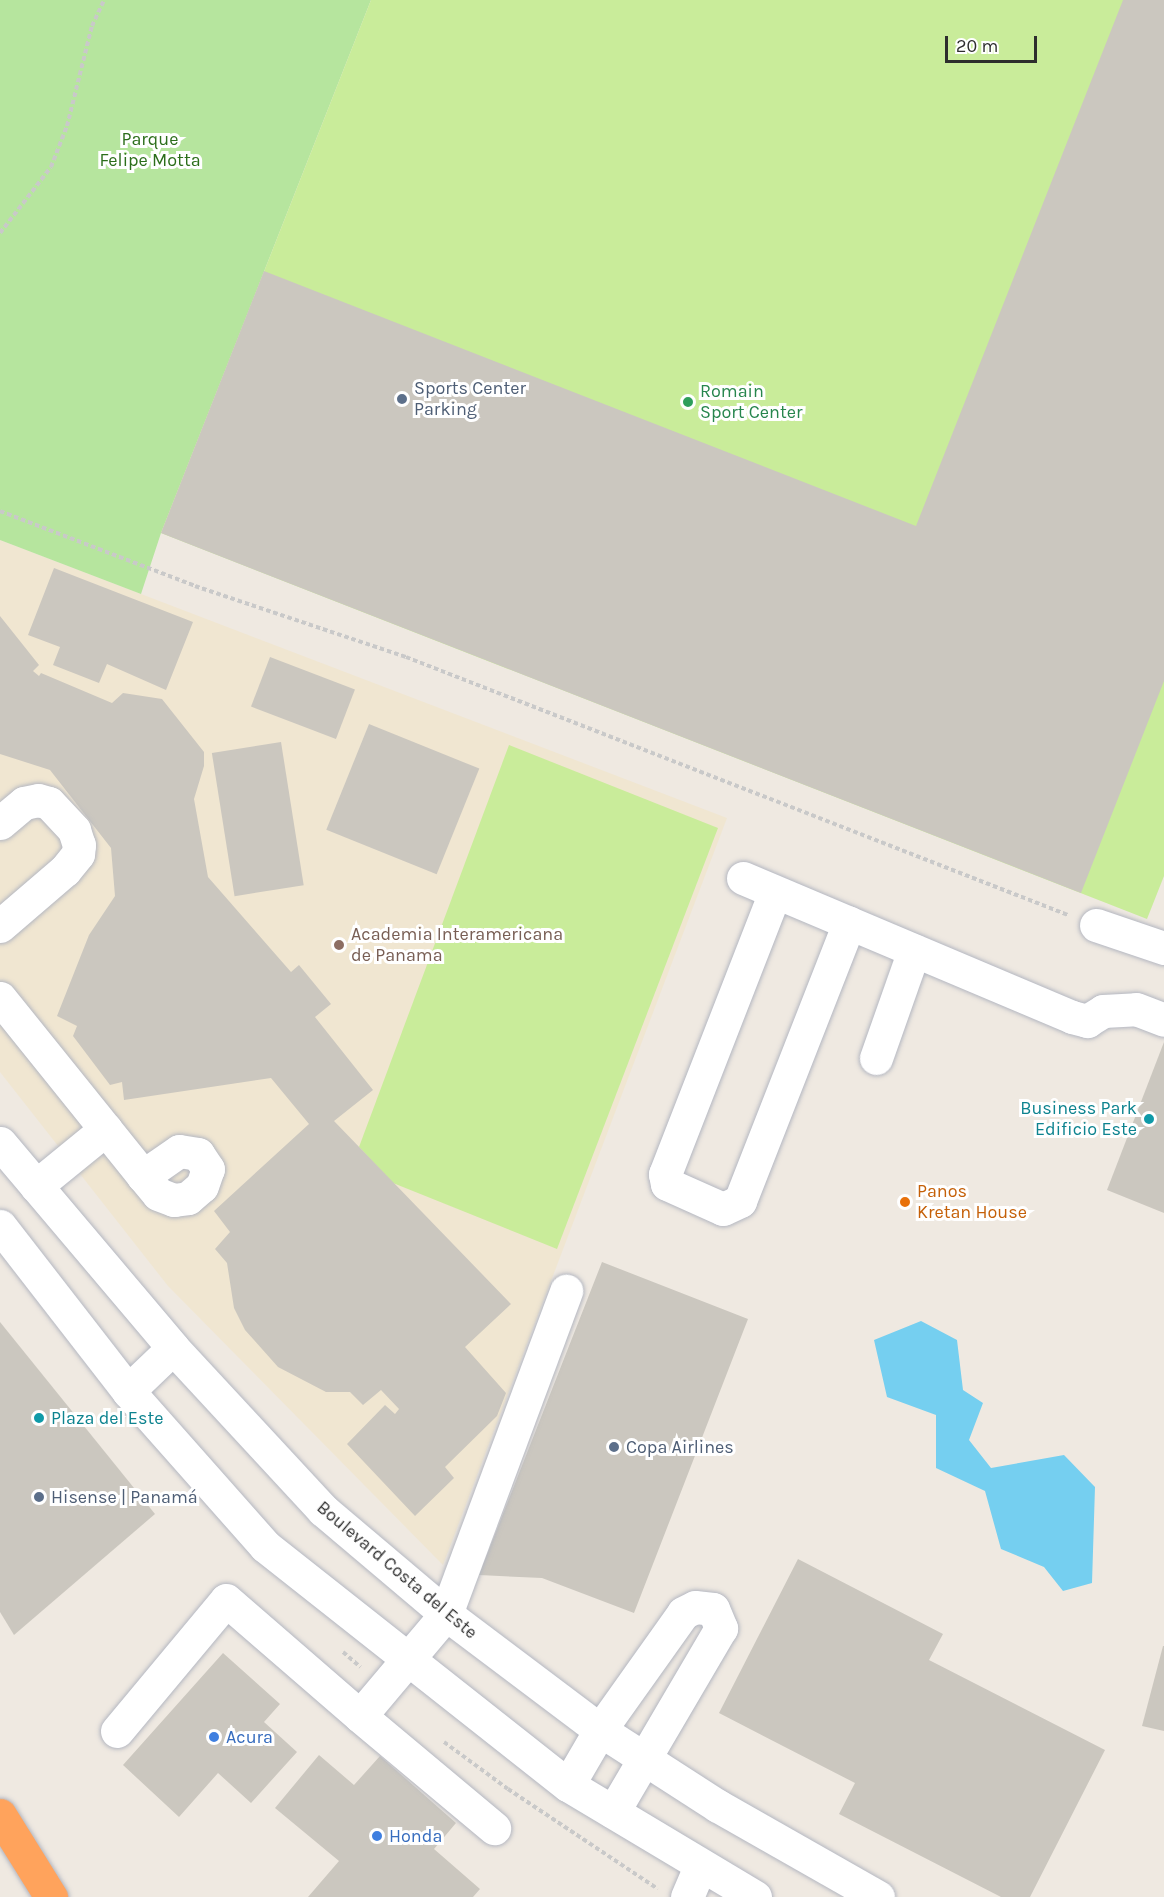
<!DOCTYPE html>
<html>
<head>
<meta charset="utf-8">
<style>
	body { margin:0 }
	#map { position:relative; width:1164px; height:1897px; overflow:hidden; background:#efe9e1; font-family:Karla,sans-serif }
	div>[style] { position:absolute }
	.education>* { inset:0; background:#f0e6d1 }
	.green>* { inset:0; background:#b6e59e }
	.pitch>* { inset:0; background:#c9ec9a }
	.water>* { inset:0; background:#75cff0 }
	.building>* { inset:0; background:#cbc7bf; transform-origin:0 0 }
	.path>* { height:4px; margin-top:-2px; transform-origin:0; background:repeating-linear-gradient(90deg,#c9c9c9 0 4.5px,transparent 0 7.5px) }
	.roads { filter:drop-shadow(0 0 2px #b4b7c1) drop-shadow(0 0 2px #b4b7c1) }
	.minor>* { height:33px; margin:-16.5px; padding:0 16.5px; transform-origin:16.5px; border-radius:16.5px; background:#fff }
	.highway>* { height:33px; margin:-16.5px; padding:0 16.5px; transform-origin:16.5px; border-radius:16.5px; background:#ffa35c }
	.dots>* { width:16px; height:16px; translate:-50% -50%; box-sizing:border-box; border:3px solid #fff; border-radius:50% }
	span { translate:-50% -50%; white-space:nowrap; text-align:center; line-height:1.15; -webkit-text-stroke:6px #fff; paint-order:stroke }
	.park-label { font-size:18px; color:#2c6e1b }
	.service-label { font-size:18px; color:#4e5e75 }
	.left { translate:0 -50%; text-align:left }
	.leisure-label { font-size:18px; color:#27864d }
	.education-label { font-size:18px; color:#785e54 }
	.culture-label { font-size:18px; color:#0d838f }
	.right { translate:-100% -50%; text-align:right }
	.food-label { font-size:18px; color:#c56008 }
	.street-label { font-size:18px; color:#2e2e2e }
	.shop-label { font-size:18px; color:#366cbe }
	.scale { position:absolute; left:945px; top:36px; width:92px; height:27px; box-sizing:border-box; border:3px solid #2e2e2e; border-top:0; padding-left:8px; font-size:18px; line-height:21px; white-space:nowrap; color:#2e2e2e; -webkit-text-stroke:4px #fff; paint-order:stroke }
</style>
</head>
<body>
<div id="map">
	<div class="education">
		<div style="clip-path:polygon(0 540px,727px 818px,443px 1565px,168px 1286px,0 1072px)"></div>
	</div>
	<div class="green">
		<div style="clip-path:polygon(0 0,371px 0,161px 533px,141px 594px,0 540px)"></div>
	</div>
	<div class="pitch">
		<div style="clip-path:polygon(371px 0,1164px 0,1164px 876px,1147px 919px,161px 533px)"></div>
		<div style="clip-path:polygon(509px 745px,718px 828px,557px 1249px,393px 1183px,359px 1147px)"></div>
	</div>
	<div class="water">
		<div style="clip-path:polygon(921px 1321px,957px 1340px,963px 1390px,983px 1403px,969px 1440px,991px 1468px,1064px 1455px,1095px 1487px,1092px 1583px,1063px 1591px,1044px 1567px,1001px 1549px,985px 1491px,936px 1468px,936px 1415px,887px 1397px,874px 1340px)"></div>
	</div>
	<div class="building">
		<div style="clip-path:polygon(1123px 0,1164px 0,1164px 681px,1081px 893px,161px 533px,264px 271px,916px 526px)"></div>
		<div style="clip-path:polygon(54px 568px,193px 622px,166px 690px,107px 664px,99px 683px,53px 665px,60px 647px,28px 635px)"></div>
		<div style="clip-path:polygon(0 616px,39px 665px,33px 671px,39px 676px,41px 673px,112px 703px,123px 693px,162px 699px,204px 752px,204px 766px,194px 799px,208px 877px,291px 972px,299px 965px,331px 1004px,315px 1017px,373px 1090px,334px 1121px,511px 1304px,465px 1347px,506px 1393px,497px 1416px,445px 1467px,454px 1478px,415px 1516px,347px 1444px,385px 1405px,395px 1414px,399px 1409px,381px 1390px,363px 1405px,350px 1392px,326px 1392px,278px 1367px,245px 1330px,234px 1308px,227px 1263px,215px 1249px,230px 1232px,214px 1211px,309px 1124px,271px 1078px,124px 1100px,122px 1082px,110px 1085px,73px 1036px,77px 1026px,57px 1016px,89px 935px,115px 896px,111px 848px,50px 770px,0 754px)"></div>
		<div style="left:270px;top:657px;width:91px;height:53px;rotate:21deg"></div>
		<div style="left:369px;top:724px;width:119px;height:114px;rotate:22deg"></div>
		<div style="left:281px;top:742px;width:145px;height:70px;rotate:81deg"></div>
		<div style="clip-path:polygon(1164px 1042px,1164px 1213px,1107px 1190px)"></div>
		<div style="clip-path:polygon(602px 1262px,748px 1319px,634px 1613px,542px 1578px,479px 1575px)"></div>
		<div style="clip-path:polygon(0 1322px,155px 1514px,14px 1635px,0 1612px)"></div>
		<div style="clip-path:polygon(798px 1559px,943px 1634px,929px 1660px,1105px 1750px,1030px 1897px,1001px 1897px,839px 1814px,855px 1783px,719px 1713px)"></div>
		<div style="clip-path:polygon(1163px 1646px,1164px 1646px,1164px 1731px,1142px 1726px)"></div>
		<div style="clip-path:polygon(223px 1653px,280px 1704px,264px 1722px,297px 1752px,251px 1803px,218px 1773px,179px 1817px,123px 1765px)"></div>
		<div style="clip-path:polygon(319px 1755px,354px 1785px,380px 1756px,456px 1823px,434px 1849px,480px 1889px,473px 1897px,308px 1897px,339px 1861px,275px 1808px)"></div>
	</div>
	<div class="path">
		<div style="left:0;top:233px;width:83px;rotate:-52.3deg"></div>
		<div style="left:51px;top:167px;width:44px;rotate:-68.7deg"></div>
		<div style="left:67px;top:126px;width:103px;rotate:-76deg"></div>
		<div style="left:92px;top:26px;width:29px;rotate:-65deg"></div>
		<div style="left:0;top:511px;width:209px;rotate:21deg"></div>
		<div style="left:195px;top:586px;width:223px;rotate:18.6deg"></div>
		<div style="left:406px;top:657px;width:710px;rotate:21.29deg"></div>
		<div style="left:343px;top:1652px;width:23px;rotate:41deg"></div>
		<div style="left:444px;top:1742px;width:79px;rotate:36.3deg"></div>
		<div style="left:508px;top:1789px;width:180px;rotate:33.7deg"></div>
	</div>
	<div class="roads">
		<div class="minor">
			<div style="left:0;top:823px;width:31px;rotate:-40deg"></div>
			<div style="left:24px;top:803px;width:14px;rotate:-12deg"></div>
			<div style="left:38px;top:800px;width:11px;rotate:15deg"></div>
			<div style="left:49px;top:803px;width:37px;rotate:47deg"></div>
			<div style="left:74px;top:830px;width:16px;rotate:72deg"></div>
			<div style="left:79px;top:845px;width:9px;rotate:96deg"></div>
			<div style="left:78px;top:854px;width:21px;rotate:129deg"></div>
			<div style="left:65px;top:870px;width:86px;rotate:139.3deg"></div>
			<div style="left:743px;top:878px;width:357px;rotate:22.9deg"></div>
			<div style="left:1072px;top:1017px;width:16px;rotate:15deg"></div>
			<div style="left:1087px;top:1021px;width:19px;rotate:-32deg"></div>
			<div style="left:1103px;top:1011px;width:33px;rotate:-3deg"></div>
			<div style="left:1136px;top:1009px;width:30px;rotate:21deg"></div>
			<div style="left:775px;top:892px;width:303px;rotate:111.3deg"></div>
			<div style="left:665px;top:1174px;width:10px;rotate:79deg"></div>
			<div style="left:667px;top:1184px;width:61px;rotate:24.1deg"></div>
			<div style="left:723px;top:1209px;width:19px;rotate:-25deg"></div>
			<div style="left:740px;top:1201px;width:299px;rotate:-68.6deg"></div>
			<div style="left:1096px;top:925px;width:72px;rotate:18.7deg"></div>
			<div style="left:0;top:998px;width:228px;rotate:51.2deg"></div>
			<div style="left:143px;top:1176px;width:23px;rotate:50deg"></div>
			<div style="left:158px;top:1194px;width:17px;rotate:21deg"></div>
			<div style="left:174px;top:1200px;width:14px;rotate:-8deg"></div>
			<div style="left:188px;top:1198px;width:18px;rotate:-41deg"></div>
			<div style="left:202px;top:1186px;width:18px;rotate:-71deg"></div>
			<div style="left:208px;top:1169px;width:18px;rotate:-124deg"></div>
			<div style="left:198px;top:1154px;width:19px;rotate:-171deg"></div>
			<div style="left:179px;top:1151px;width:44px;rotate:145.2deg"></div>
			<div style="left:876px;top:1058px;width:114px;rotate:-70.6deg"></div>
			<div style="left:0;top:1143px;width:268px;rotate:49.8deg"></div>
			<div style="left:173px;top:1348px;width:221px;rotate:47.2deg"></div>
			<div style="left:323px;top:1510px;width:161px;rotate:40.2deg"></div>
			<div style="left:446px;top:1614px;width:193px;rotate:37deg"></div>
			<div style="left:600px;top:1730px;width:140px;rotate:32.8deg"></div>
			<div style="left:718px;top:1806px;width:184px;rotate:29.6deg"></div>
			<div style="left:36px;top:1186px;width:90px;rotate:-39.2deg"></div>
			<div style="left:0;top:1226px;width:209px;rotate:52.2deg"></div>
			<div style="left:128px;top:1391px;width:207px;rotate:48.5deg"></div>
			<div style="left:265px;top:1546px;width:386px;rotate:38.3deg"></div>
			<div style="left:568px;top:1785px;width:218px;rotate:30.9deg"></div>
			<div style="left:128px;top:1391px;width:62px;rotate:-43.7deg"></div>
			<div style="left:360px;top:1716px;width:175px;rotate:39.9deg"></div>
			<div style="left:117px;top:1731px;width:170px;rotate:-50.2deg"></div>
			<div style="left:226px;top:1600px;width:177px;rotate:40.9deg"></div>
			<div style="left:360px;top:1716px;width:133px;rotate:-49.9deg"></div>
			<div style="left:446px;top:1614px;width:345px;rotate:-69.6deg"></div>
			<div style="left:568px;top:1785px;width:64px;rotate:-59.8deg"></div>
			<div style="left:600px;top:1730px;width:143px;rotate:-54.6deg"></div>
			<div style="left:683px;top:1613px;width:13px;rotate:-27deg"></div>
			<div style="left:695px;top:1607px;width:18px;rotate:6deg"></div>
			<div style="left:713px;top:1609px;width:21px;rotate:67deg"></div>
			<div style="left:721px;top:1628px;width:213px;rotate:120.4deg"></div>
			<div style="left:687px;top:1897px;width:33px;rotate:-67deg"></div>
		</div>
		<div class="highway">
			<div style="left:0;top:1815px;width:97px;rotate:58.1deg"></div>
		</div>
	</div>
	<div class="dots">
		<div style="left:402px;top:399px;background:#5c6f8a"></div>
		<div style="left:688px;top:402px;background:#2e9e5b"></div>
		<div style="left:339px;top:945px;background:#8d6e63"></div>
		<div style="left:1149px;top:1119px;background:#0f9aa8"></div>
		<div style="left:905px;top:1202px;background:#e8710a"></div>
		<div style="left:39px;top:1418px;background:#0f9aa8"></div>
		<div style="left:614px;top:1447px;background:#5c6f8a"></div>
		<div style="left:39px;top:1497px;background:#5c6f8a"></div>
		<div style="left:214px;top:1737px;background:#3f7fe0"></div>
		<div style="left:377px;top:1836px;background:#3f7fe0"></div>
	</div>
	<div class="park-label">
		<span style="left:150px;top:150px">Parque<br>Felipe Motta</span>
	</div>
	<div class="service-label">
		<span class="left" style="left:414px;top:399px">Sports Center<br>Parking</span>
		<span class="left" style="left:626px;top:1447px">Copa Airlines</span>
		<span class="left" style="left:51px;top:1497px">Hisense | Panamá</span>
	</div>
	<div class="leisure-label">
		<span class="left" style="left:700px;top:402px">Romain<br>Sport Center</span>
	</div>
	<div class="education-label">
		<span class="left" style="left:351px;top:945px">Academia Interamericana<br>de Panama</span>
	</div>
	<div class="culture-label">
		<span class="right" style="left:1137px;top:1119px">Business Park<br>Edificio Este</span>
		<span class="left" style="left:51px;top:1418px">Plaza del Este</span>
	</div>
	<div class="food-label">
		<span class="left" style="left:917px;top:1202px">Panos<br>Kretan House</span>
	</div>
	<div class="street-label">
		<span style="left:397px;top:1570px;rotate:40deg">Boulevard Costa del Este</span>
	</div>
	<div class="shop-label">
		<span class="left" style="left:226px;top:1737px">Acura</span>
		<span class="left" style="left:389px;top:1836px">Honda</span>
	</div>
	<div class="scale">20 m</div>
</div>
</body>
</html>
